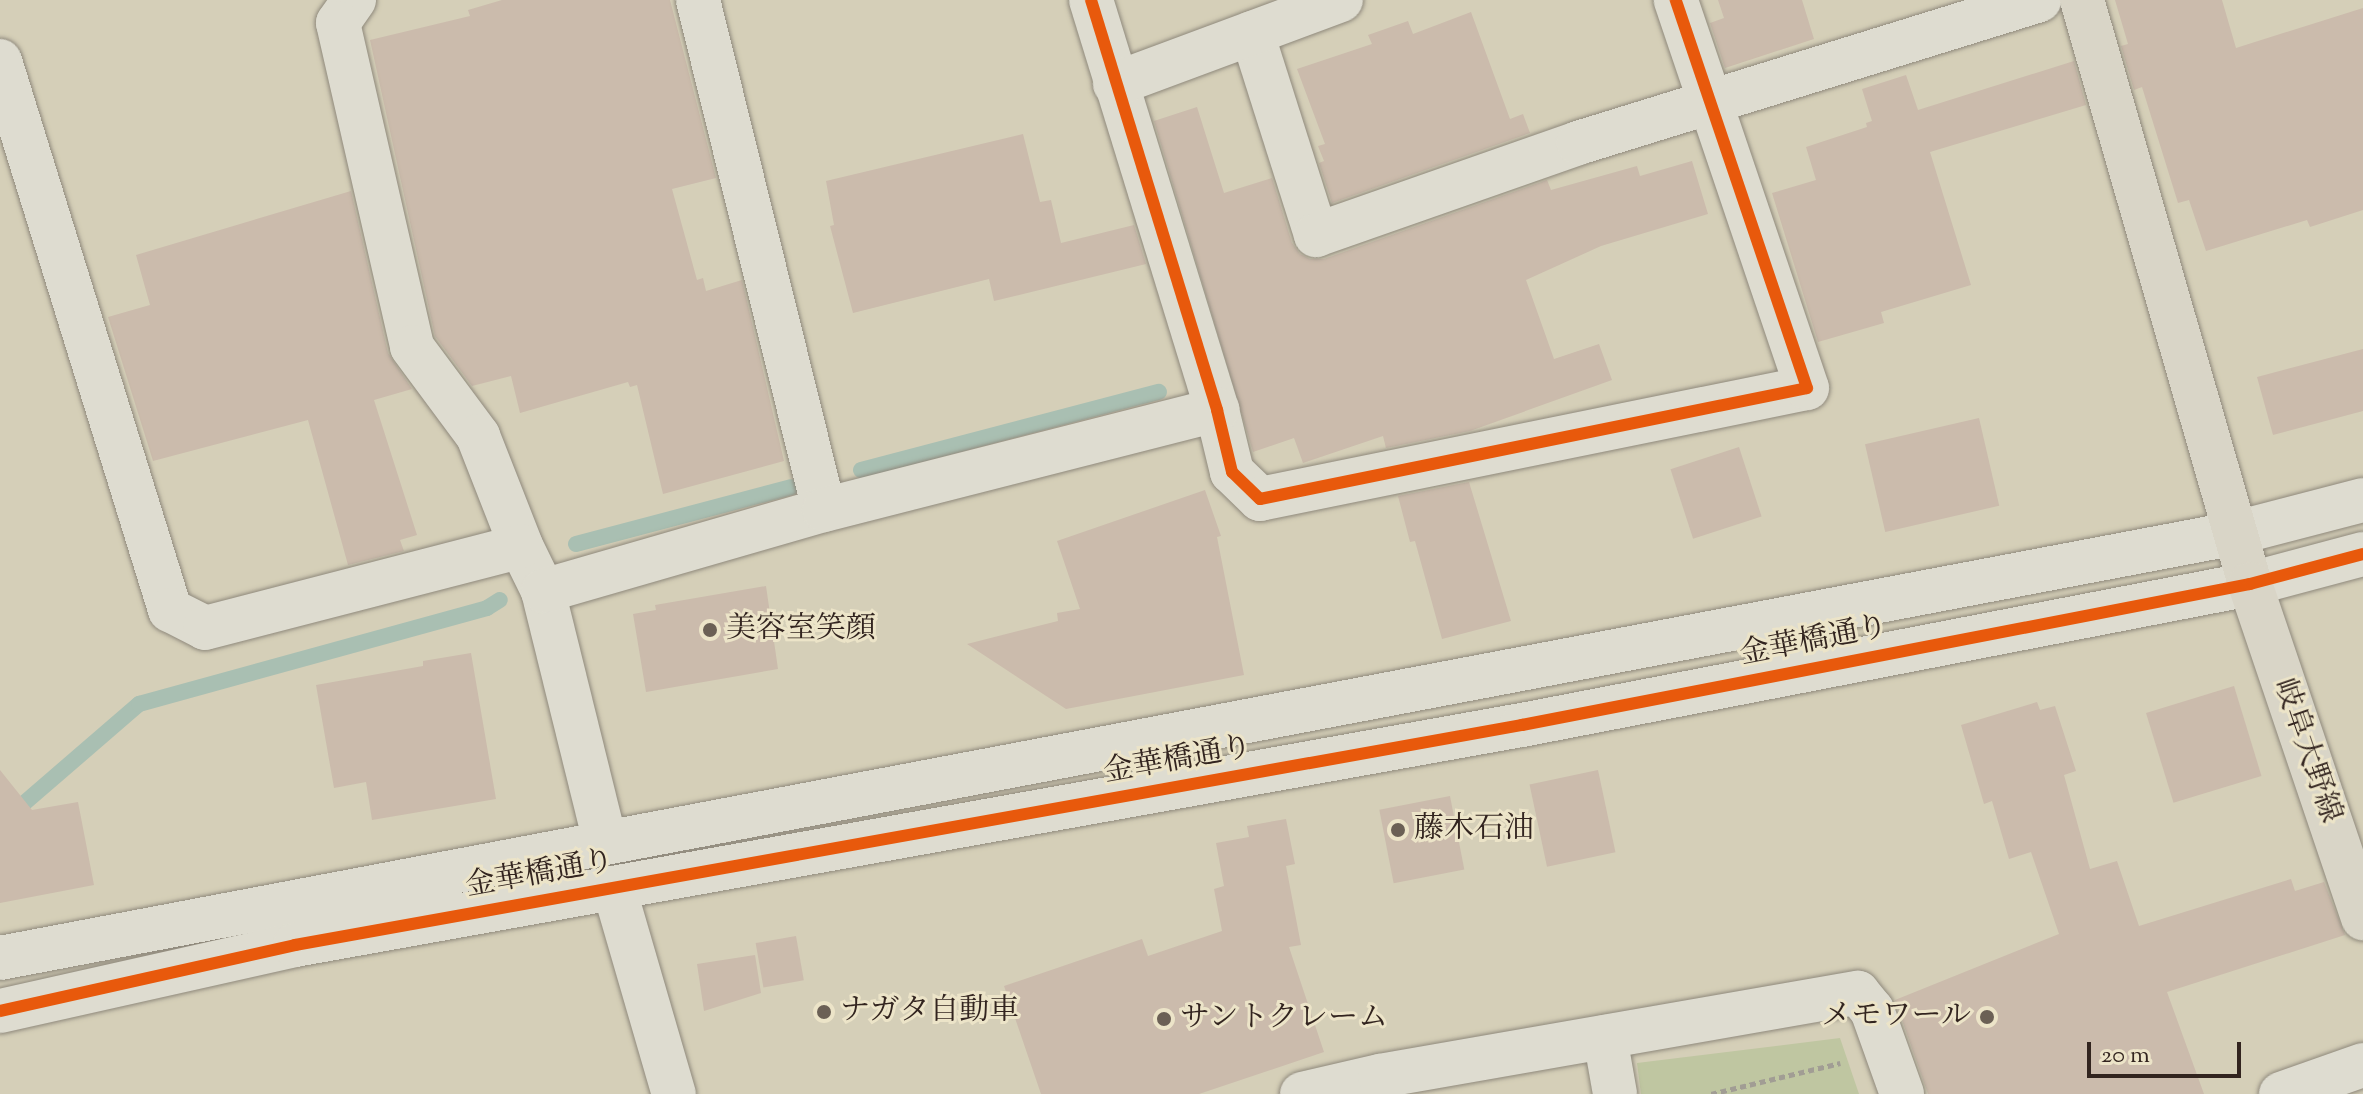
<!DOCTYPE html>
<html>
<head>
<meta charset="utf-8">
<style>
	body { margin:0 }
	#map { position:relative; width:2363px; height:1094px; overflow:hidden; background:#d5cfb8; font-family:"Sorts Mill Goudy","Noto Serif JP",serif }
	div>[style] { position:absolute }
	.green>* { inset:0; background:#bfc6a1 }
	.stream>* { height:16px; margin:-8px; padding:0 8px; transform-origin:8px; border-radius:8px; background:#a9bfb2 }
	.building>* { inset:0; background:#cbbbac; transform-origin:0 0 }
	.path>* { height:5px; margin-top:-2.5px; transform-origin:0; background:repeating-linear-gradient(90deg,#a19d94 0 6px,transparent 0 10px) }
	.roads { filter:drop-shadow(0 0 2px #8f897c) drop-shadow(0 0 2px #8f897c) }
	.street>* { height:44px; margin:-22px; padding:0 22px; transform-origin:22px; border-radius:22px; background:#dedcd0 }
	.secondary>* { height:44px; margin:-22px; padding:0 22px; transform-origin:22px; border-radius:22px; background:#dedcd0 }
	.primary>* { height:44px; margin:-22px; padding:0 22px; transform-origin:22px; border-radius:22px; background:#d9d5c7 }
	.cycleway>* { height:12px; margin:-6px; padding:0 6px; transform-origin:6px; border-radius:6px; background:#e8590c }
	.dots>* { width:22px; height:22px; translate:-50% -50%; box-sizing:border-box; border:4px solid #ece4c8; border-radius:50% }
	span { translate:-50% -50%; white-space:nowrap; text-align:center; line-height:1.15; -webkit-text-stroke:6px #ece4c8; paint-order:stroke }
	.poi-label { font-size:30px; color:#32241f }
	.left { translate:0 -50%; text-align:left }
	.right { translate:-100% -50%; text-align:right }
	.street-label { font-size:30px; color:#32241f }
	.scale { position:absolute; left:2087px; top:1042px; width:154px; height:36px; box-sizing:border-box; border:4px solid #32241f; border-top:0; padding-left:10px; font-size:24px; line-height:28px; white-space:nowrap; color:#32241f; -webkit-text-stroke:6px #ece4c8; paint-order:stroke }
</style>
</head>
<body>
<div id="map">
	<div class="green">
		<div style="clip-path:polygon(1840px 1038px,1859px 1094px,1641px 1094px,1637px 1063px)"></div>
	</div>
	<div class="stream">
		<div style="left:861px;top:470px;width:308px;rotate:-14.7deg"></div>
		<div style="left:576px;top:544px;width:222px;rotate:-14.8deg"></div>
		<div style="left:0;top:824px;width:184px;rotate:-40.8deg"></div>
		<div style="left:139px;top:704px;width:361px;rotate:-15.4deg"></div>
		<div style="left:487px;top:608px;width:15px;rotate:-32deg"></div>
	</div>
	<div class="building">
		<div style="clip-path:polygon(502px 0,670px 0,716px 178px,672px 189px,697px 280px,703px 278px,706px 291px,742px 280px,784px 461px,663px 494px,637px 385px,630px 387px,628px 382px,520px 413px,511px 376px,472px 386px,435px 336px,370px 40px,470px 16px,468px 10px)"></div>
		<div style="clip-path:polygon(1718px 0,1802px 0,1814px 39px,1725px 68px,1710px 23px,1724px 18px)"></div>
		<div style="clip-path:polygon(2115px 0,2222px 0,2236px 48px,2363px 8px,2363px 210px,2310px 227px,2307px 220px,2206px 251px,2189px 200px,2178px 203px,2142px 87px,2134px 90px,2121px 46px,2128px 44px)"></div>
		<div style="clip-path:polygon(1471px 12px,1510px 119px,1523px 114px,1530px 133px,1332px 203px,1319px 163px,1324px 161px,1318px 146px,1325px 144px,1297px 69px,1372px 44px,1368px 35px,1408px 21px,1413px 34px)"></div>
		<div style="clip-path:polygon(2074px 61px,2086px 105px,1930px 152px,1971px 285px,1881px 312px,1884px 323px,1818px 342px,1772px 193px,1816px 180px,1806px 147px,1867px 127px,1866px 123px,1872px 121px,1862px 89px,1906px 75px,1918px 110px)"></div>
		<div style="clip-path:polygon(1197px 107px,1224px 193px,1272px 178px,1292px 243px,1300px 254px,1310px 259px,1324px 259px,1547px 180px,1551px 190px,1637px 166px,1640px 176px,1692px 161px,1708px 214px,1601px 246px,1526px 280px,1554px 359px,1599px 344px,1612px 380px,1470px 431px,1386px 448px,1383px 436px,1303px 463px,1294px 438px,1253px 452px,1154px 121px)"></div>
		<div style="clip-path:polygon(1023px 134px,1040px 202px,1051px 200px,1061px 243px,1134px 225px,1146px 264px,994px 301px,989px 279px,853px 313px,830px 226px,834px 225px,826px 181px)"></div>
		<div style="clip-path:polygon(351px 191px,388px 353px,412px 389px,374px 400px,417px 535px,400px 540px,404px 551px,348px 565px,308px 420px,153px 461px,108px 317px,150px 305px,136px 255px)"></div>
		<div style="clip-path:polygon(2363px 349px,2363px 411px,2273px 435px,2257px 377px)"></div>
		<div style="left:1979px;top:418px;width:90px;height:117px;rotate:77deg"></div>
		<div style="left:1739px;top:447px;width:73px;height:72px;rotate:72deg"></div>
		<div style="clip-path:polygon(1469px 482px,1511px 621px,1442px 639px,1415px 541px,1410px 542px,1398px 496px)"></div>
		<div style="clip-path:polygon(1205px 490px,1221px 536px,1217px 537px,1244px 675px,1066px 709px,967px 644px,1058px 621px,1057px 613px,1080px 609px,1057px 541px)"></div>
		<div style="clip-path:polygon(766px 586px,778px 669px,646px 692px,633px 614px,656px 610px,655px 605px)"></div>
		<div style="clip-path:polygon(471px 653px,496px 799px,372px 820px,366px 782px,334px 788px,316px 685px,423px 666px,423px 661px)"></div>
		<div style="left:2234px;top:686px;width:94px;height:92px;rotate:73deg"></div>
		<div style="clip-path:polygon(2037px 702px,2040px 710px,2055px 706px,2076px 771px,2064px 775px,2090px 869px,2117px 861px,2139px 926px,2291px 879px,2295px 891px,2324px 882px,2345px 935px,2167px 992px,2204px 1094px,1928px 1094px,1895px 1000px,2059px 934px,2031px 852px,2009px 859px,1992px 801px,1984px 804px,1961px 725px)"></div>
		<div style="clip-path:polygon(0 770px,32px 810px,78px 802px,94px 885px,0 903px)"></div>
		<div style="left:1598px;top:770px;width:84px;height:70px;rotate:78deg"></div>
		<div style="left:1450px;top:796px;width:75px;height:72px;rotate:79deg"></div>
		<div style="clip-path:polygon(1286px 819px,1295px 864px,1286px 866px,1301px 945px,1289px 947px,1324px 1052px,1199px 1094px,1041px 1094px,1004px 986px,1142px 939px,1148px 956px,1222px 931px,1214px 889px,1224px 886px,1216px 843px,1249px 837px,1247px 826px)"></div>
		<div style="left:796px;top:936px;width:45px;height:41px;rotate:80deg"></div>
		<div style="clip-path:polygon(755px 955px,761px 993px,704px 1011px,697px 964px)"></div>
	</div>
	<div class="path">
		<div style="left:1711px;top:1094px;width:133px;rotate:-13.5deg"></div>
	</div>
	<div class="roads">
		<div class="street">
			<div style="left:354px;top:0;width:28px;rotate:125deg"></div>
			<div style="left:338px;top:23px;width:332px;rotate:77.1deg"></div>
			<div style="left:412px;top:347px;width:111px;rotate:53.4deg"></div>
			<div style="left:478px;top:436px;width:118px;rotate:68.6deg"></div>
			<div style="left:521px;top:546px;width:50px;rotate:63.9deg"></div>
			<div style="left:543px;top:591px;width:258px;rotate:76.1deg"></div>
			<div style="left:698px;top:0;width:525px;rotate:76.12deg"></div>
			<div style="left:1091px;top:0;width:429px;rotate:72.9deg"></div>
			<div style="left:1217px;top:410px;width:64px;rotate:76.4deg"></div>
			<div style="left:1232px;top:472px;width:39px;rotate:44deg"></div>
			<div style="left:1260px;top:499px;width:558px;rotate:-11.47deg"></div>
			<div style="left:1807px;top:388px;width:410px;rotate:-108.7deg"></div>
			<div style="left:1252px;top:33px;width:212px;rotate:72.4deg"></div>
			<div style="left:1316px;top:235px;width:278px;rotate:-19.3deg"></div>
			<div style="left:1578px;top:143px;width:483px;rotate:-17.2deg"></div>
			<div style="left:0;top:61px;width:575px;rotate:72.79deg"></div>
			<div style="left:170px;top:610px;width:39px;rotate:27deg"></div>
			<div style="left:205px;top:628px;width:326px;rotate:-14.5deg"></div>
			<div style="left:1115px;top:84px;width:241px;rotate:-20.4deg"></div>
			<div style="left:543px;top:591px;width:292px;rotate:-16.1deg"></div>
			<div style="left:824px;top:510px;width:406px;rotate:-14.3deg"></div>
			<div style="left:614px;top:888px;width:215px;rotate:73.8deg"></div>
			<div style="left:1605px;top:1037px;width:58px;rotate:80deg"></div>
			<div style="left:1302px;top:1094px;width:80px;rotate:-13deg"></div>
			<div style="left:1380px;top:1076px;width:485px;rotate:-9.9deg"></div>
			<div style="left:1858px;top:993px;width:22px;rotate:51deg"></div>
			<div style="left:1872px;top:1010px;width:89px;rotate:70.3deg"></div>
			<div style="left:2281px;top:1094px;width:87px;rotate:-19.5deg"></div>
		</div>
		<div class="secondary">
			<div style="left:0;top:958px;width:2276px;rotate:-10.76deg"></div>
			<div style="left:2236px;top:533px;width:131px;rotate:-14.6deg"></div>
			<div style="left:0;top:1011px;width:302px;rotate:-12.6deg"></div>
			<div style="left:295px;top:945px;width:1247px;rotate:-10.17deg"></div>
			<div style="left:1522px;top:725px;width:742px;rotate:-10.96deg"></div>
			<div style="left:2250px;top:584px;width:117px;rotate:-14.9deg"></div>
		</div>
		<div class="primary">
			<div style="left:2082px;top:0;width:608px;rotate:73.95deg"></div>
			<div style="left:2250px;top:584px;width:353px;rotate:71.3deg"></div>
		</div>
	</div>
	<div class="cycleway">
		<div style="left:1091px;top:0;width:429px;rotate:72.9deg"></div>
		<div style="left:1217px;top:410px;width:64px;rotate:76.4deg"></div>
		<div style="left:1232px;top:472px;width:39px;rotate:44deg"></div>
		<div style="left:1260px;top:499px;width:558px;rotate:-11.47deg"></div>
		<div style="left:1807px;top:388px;width:410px;rotate:-108.7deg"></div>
		<div style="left:0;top:1011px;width:302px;rotate:-12.6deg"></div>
		<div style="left:295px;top:945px;width:1247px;rotate:-10.17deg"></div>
		<div style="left:1522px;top:725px;width:742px;rotate:-10.96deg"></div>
		<div style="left:2250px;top:584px;width:117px;rotate:-14.9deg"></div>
	</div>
	<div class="dots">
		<div style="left:710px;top:630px;background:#6b6055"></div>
		<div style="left:1398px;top:830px;background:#6b6055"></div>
		<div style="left:824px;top:1012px;background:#6b6055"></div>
		<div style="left:1987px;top:1017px;background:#6b6055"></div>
		<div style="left:1164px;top:1019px;background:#6b6055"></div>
	</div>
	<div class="poi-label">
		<span class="left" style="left:726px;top:630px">美容室笑顔</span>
		<span class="left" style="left:1414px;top:830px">藤木石油</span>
		<span class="left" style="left:840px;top:1012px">ナガタ自動車</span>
		<span class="right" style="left:1971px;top:1017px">メモワール</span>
		<span class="left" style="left:1180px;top:1019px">サントクレーム</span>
	</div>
	<div class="street-label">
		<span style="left:1814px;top:642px;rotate:-11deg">金華橋通り</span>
		<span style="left:2306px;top:751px;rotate:71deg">岐阜大野線</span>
		<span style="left:1178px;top:761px;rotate:-10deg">金華橋通り</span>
		<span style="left:540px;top:875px;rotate:-10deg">金華橋通り</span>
	</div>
	<div class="scale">20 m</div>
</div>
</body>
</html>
